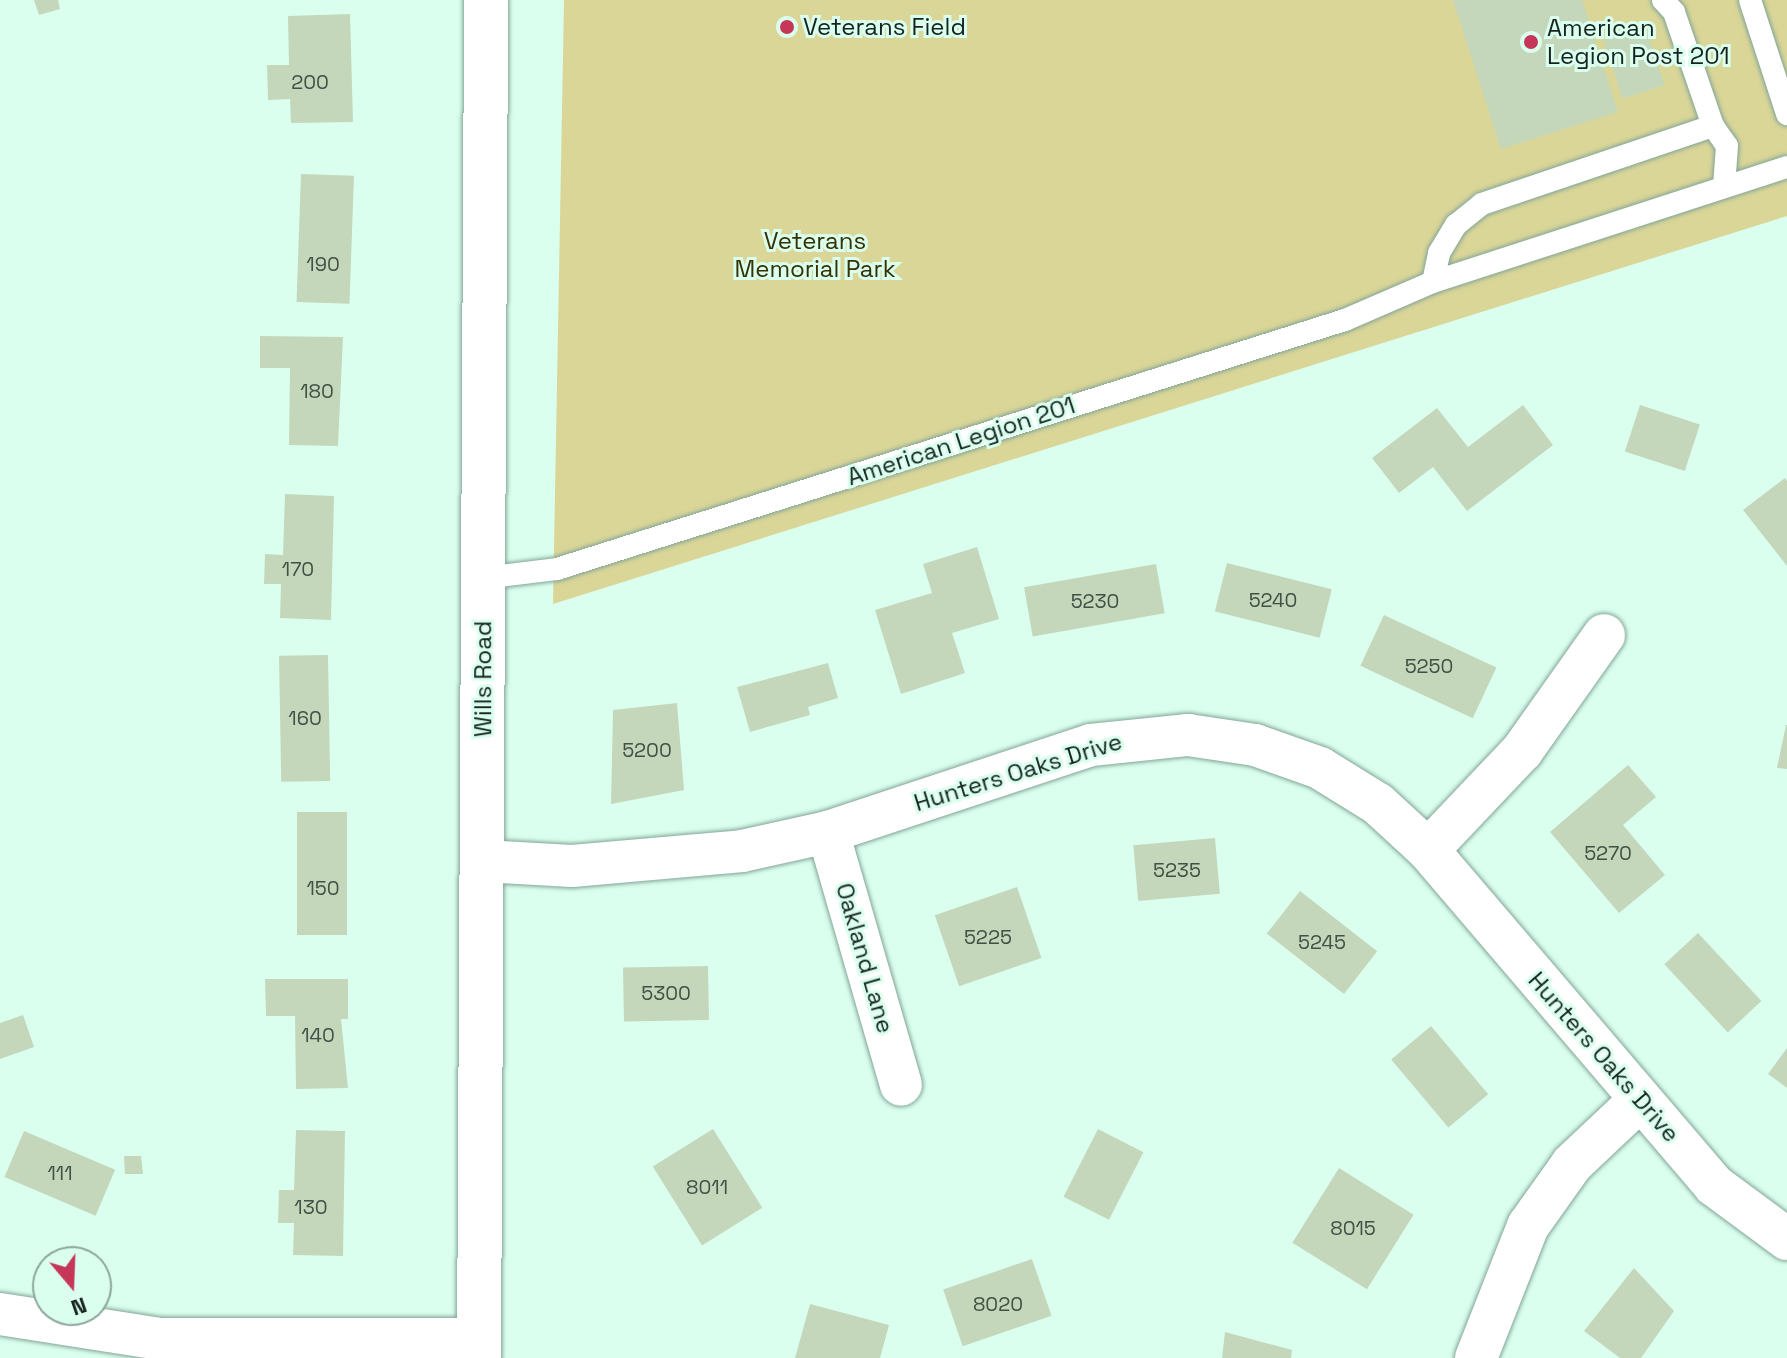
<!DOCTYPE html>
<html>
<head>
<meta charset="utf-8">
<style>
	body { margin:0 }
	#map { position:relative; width:1787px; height:1358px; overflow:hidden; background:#daffef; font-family:"Space Grotesk",sans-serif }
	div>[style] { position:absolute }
	.green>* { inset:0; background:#dad698 }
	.building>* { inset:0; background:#c4d7bb; transform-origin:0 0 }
	.roads { filter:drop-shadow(0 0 2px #83a597) drop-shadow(0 0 2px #83a597) }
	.lane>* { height:22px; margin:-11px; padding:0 11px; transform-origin:11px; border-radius:11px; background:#fff }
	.street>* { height:42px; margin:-21px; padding:0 21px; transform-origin:21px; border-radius:21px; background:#fff }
	.secondary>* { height:44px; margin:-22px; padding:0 22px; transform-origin:22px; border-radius:22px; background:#fff }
	.dots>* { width:22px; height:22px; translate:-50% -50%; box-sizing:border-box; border:4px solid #daffef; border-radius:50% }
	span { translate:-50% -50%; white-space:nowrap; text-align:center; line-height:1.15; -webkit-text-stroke:6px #daffef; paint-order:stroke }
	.number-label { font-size:20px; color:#425045 }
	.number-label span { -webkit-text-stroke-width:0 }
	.poi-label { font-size:24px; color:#16231e }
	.left { translate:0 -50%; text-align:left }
	.park-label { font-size:24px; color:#353100 }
	.street-label { font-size:24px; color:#16231e }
	.north { position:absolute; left:32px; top:1246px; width:80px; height:80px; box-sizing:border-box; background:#daffef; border:2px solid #8ca79b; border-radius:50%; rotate:161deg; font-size:22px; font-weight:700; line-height:32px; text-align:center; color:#16231e }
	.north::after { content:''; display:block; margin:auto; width:28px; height:36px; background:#c53659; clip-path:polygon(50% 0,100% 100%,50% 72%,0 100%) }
</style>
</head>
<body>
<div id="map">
	<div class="green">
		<div style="clip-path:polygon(564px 0,1787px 0,1787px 216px,553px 604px)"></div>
	</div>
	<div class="building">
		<div style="clip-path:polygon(34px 0,58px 0,60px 9px,39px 15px)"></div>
		<div style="clip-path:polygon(1453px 0,1582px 0,1618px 112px,1501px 149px)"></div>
		<div style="clip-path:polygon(350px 14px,353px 122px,291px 123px,290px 99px,268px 100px,267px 65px,289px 65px,288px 16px)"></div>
		<div style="left:1645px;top:25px;width:63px;height:44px;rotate:72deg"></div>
		<div style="left:301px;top:174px;width:53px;height:128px;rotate:2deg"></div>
		<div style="clip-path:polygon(260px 336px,343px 337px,338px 446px,289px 445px,290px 368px,260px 368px)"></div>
		<div style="clip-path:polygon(1523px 405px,1553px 445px,1467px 511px,1433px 467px,1399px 493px,1372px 458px,1437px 408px,1468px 447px)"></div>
		<div style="left:1640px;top:405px;width:63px;height:49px;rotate:18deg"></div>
		<div style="clip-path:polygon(1785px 478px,1787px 481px,1787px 566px,1743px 510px)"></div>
		<div style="clip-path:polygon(285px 494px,334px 496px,331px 620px,280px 618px,281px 584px,264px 584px,265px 554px,283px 555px)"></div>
		<div style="clip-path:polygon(977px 547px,999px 619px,952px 633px,965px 673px,901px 694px,875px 610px,932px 593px,923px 564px)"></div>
		<div style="left:1227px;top:563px;width:108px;height:50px;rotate:14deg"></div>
		<div style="left:1156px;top:564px;width:50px;height:134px;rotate:80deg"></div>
		<div style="left:1384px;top:615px;width:124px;height:56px;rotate:25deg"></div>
		<div style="left:328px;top:655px;width:126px;height:49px;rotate:89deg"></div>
		<div style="clip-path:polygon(828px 663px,838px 698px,808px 707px,810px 715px,750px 732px,737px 687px)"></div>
		<div style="clip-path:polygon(677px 703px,684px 790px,611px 804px,613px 710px)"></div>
		<div style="clip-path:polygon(1786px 725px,1787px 725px,1787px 769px,1777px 768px)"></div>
		<div style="clip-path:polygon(1628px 765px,1656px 797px,1623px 825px,1665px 875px,1619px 913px,1550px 832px)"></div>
		<div style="left:297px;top:812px;width:50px;height:123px"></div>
		<div style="left:1215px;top:838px;width:56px;height:82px;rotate:85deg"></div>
		<div style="left:1017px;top:887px;width:75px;height:87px;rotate:71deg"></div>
		<div style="left:1300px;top:891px;width:98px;height:54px;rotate:38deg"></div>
		<div style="left:1698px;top:933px;width:93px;height:46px;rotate:47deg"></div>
		<div style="left:708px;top:966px;width:54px;height:85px;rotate:89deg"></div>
		<div style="clip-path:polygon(265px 979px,348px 979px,348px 1019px,341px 1019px,348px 1088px,296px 1089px,295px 1016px,266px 1016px)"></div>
		<div style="clip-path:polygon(23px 1015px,34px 1047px,0 1059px,0 1023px)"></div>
		<div style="left:1431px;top:1026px;width:89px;height:52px;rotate:50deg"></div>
		<div style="clip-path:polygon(1787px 1048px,1787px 1088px,1768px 1074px)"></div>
		<div style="left:713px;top:1129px;width:93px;height:71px;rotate:58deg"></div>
		<div style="left:1098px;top:1129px;width:51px;height:76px;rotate:27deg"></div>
		<div style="clip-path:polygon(296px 1130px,345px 1131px,343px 1256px,293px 1255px,294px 1223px,278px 1223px,279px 1190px,294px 1190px)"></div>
		<div style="left:24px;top:1131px;width:99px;height:50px;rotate:23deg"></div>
		<div style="clip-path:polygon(124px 1156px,141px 1156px,143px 1174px,125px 1174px)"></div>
		<div style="left:1339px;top:1168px;width:88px;height:88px;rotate:32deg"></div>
		<div style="left:1032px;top:1259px;width:60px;height:94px;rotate:71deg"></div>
		<div style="clip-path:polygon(1634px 1268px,1674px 1311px,1641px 1358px,1620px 1358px,1584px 1331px)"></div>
		<div style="clip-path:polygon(810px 1304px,889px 1325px,880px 1358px,795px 1358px)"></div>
		<div style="clip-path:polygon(1225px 1332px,1292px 1350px,1291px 1358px,1222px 1358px)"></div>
	</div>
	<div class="roads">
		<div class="lane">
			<div style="left:1750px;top:0;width:120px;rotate:72deg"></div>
			<div style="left:1713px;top:126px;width:24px;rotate:55deg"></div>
			<div style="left:1727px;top:146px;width:41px;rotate:94.2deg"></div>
			<div style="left:1433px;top:282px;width:30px;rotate:-78deg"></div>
			<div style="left:1439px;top:253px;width:33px;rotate:-59deg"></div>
			<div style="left:1456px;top:225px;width:33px;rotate:-39deg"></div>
			<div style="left:1482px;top:204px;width:244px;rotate:-18.7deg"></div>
			<div style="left:1713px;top:126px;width:120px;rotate:-108.9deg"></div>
			<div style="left:1674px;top:12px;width:16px;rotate:-133deg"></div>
			<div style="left:483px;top:578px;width:75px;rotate:-6.9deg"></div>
			<div style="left:557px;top:569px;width:826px;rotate:-17.54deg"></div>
			<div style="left:1345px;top:320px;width:96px;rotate:-23.4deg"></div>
			<div style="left:1433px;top:282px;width:372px;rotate:-18deg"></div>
		</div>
		<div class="street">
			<div style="left:828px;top:832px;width:263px;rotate:73.9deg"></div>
			<div style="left:1428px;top:850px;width:137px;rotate:-46.5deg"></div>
			<div style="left:1522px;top:751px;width:142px;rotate:-54.7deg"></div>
			<div style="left:483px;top:861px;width:89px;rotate:3.2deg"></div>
			<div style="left:572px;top:866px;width:171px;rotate:-5deg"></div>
			<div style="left:742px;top:851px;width:88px;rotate:-12.5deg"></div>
			<div style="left:828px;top:832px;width:277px;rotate:-18.3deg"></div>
			<div style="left:1091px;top:745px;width:98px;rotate:-5.9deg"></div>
			<div style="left:1188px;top:735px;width:68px;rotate:8.5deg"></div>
			<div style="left:1255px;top:745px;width:69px;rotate:19.5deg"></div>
			<div style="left:1320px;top:768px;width:68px;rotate:31.8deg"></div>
			<div style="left:1378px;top:804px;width:68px;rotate:42.6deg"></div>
			<div style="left:1428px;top:850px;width:440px;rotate:49.5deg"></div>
			<div style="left:1714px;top:1185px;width:91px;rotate:36.5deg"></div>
			<div style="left:0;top:1314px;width:162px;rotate:8.9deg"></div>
			<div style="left:160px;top:1339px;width:319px"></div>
			<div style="left:1476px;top:1358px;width:142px;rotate:-68.5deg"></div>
			<div style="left:1528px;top:1226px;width:76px;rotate:-54.6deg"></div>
			<div style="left:1572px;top:1164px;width:93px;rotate:-43.3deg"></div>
		</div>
		<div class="secondary">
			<div style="left:479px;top:1358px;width:1358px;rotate:-89.7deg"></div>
		</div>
	</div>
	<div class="dots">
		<div style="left:787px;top:27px;background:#c53659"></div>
		<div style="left:1531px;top:42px;background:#c53659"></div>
	</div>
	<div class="number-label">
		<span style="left:310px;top:82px">200</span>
		<span style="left:323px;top:264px">190</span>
		<span style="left:317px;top:391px">180</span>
		<span style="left:298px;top:569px">170</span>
		<span style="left:1273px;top:600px">5240</span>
		<span style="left:1095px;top:601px">5230</span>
		<span style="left:1429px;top:666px">5250</span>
		<span style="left:305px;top:718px">160</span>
		<span style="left:647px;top:750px">5200</span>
		<span style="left:1608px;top:853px">5270</span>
		<span style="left:1177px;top:870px">5235</span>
		<span style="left:323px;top:888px">150</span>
		<span style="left:988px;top:937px">5225</span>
		<span style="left:1322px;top:942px">5245</span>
		<span style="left:666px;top:993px">5300</span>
		<span style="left:318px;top:1035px">140</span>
		<span style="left:60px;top:1173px">111</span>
		<span style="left:707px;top:1187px">8011</span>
		<span style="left:311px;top:1207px">130</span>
		<span style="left:1353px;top:1228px">8015</span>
		<span style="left:998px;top:1304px">8020</span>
	</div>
	<div class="poi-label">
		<span class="left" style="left:803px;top:27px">Veterans Field</span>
		<span class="left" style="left:1547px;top:42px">American<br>Legion Post 201</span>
	</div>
	<div class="park-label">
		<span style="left:815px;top:255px">Veterans<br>Memorial Park</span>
	</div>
	<div class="street-label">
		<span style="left:961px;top:441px;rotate:-18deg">American Legion 201</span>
		<span style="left:483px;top:679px;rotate:-90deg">Wills Road</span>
		<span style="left:1018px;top:772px;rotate:-17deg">Hunters Oaks Drive</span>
		<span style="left:865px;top:958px;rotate:74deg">Oakland Lane</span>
		<span style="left:1604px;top:1057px;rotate:49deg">Hunters Oaks Drive</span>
	</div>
	<div class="north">N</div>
</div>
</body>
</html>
